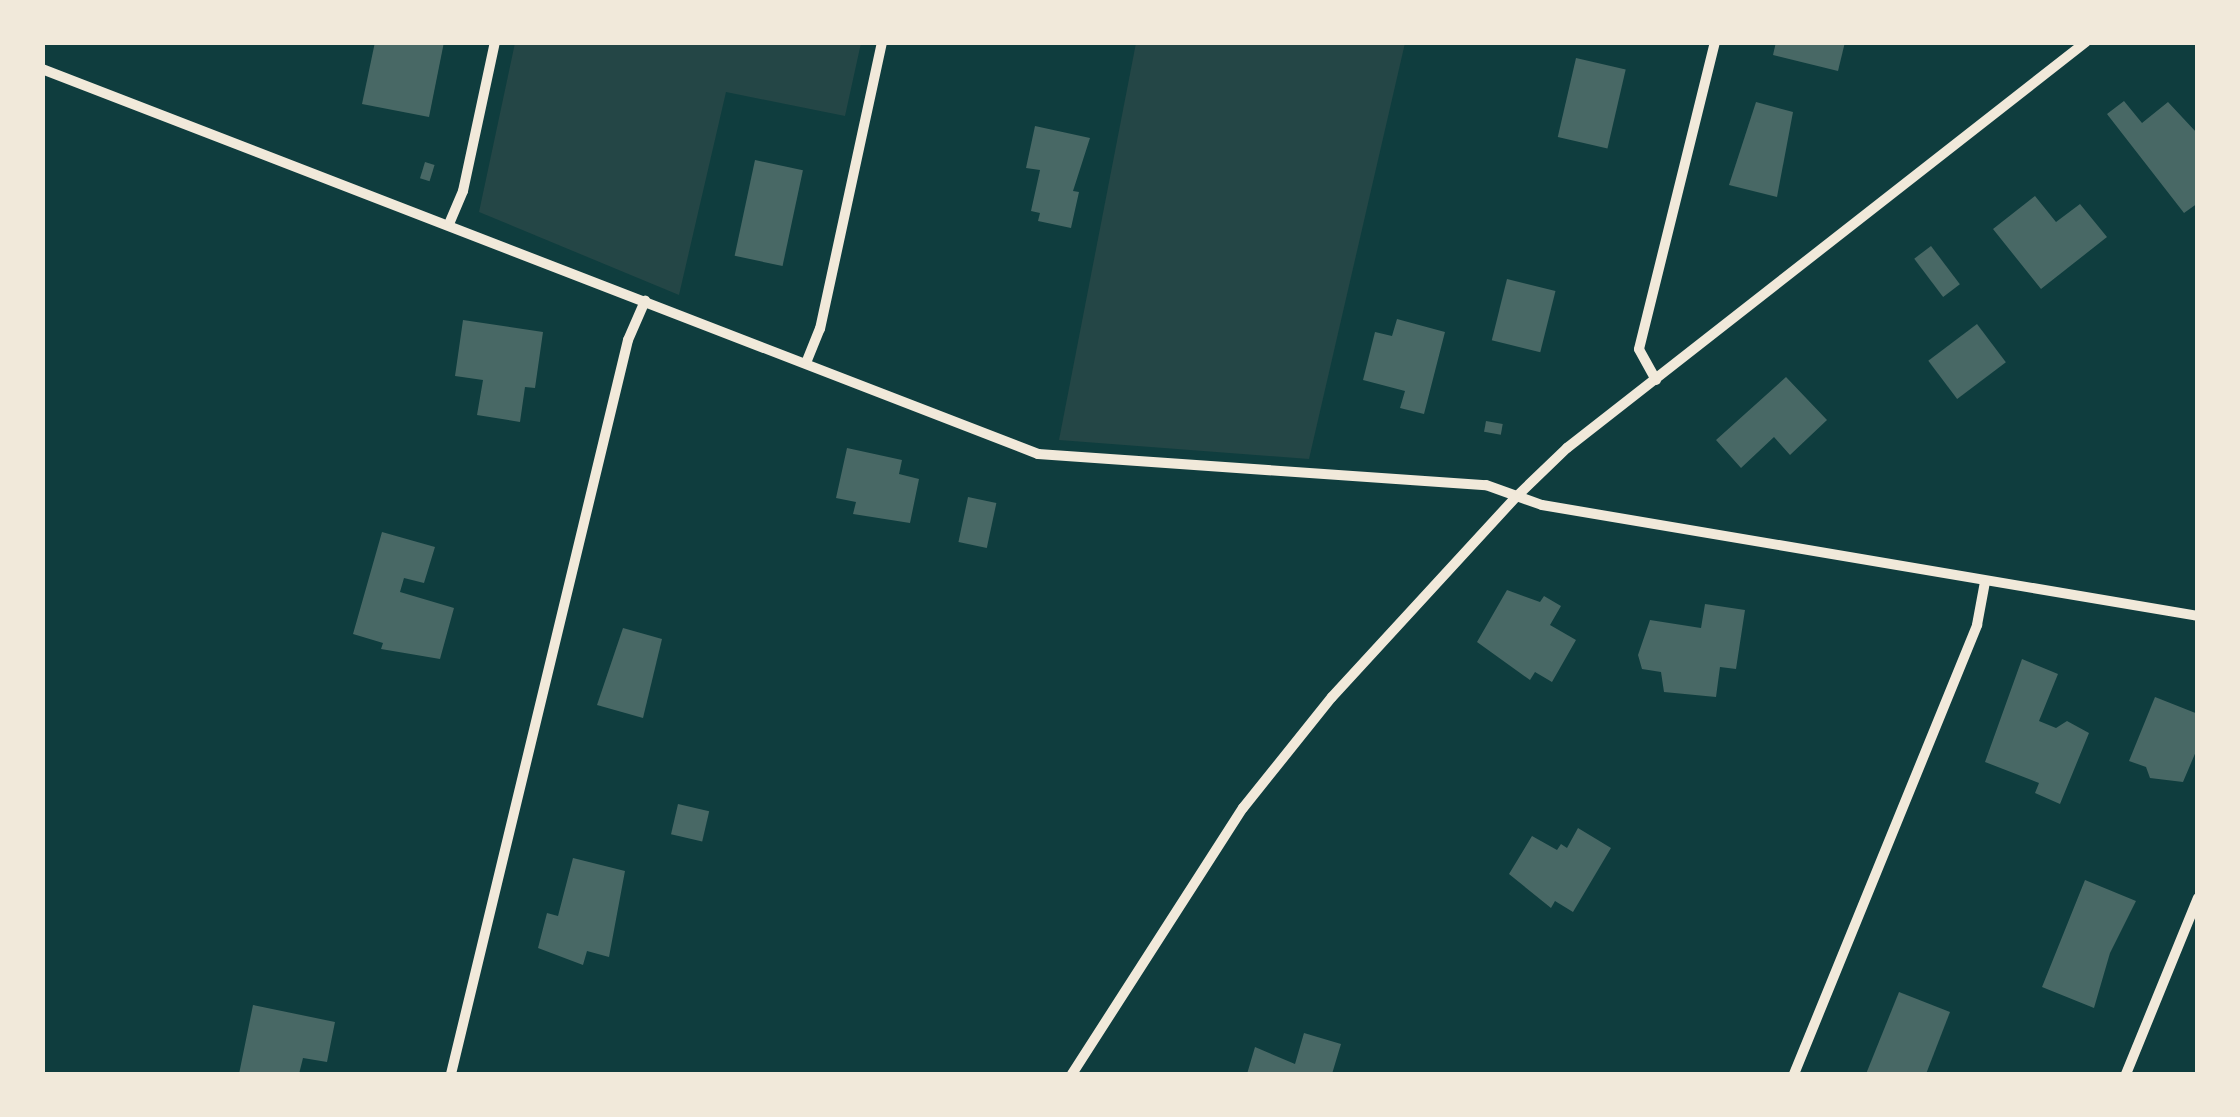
<!DOCTYPE html>
<html>
<head>
<meta charset="utf-8">
<style>
	body { margin:0 }
	#map { position:relative; width:2240px; height:1117px; overflow:hidden; background:#0f3d3e; font-family:Commissioner,sans-serif }
	div>[style] { position:absolute }
	.green>* { inset:0; background:#244646 }
	.building>* { inset:0; background:#486865; transform-origin:0 0 }
	.minor>* { height:10px; margin:-5px; padding:0 5px; transform-origin:5px; border-radius:5px; background:#f1e9da }
	span { translate:-50% -50%; white-space:nowrap; text-align:center; line-height:1.15; -webkit-text-stroke:8px #f1e9da; paint-order:stroke }
	.frame { position:absolute; inset:0; border:45px solid #f1e9da; pointer-events:none }
</style>
</head>
<body>
<div id="map">
	<div class="green">
		<div style="clip-path:polygon(515px 43px,515px 42px,861px 43px,845px 116px,726px 92px,679px 295px,479px 212px)"></div>
		<div style="clip-path:polygon(1136px 43px,1405px 43px,1309px 459px,1059px 440px)"></div>
	</div>
	<div class="building">
		<div style="clip-path:polygon(375px 42px,444px 42px,429px 117px,362px 104px)"></div>
		<div style="clip-path:polygon(1776px 42px,1845px 42px,1838px 71px,1773px 55px)"></div>
		<div style="left:1576px;top:58px;width:51px;height:81px;rotate:13deg"></div>
		<div style="clip-path:polygon(2124px 101px,2142px 123px,2168px 102px,2196px 132px,2198px 203px,2184px 213px,2107px 114px)"></div>
		<div style="clip-path:polygon(1756px 102px,1793px 112px,1777px 197px,1729px 185px)"></div>
		<div style="clip-path:polygon(1035px 126px,1090px 138px,1073px 191px,1079px 192px,1071px 228px,1038px 221px,1040px 213px,1031px 211px,1040px 170px,1026px 168px)"></div>
		<div style="left:755px;top:160px;width:49px;height:98px;rotate:12deg"></div>
		<div style="left:425px;top:162px;width:10px;height:17px;rotate:17deg"></div>
		<div style="clip-path:polygon(2035px 196px,2056px 222px,2080px 204px,2107px 237px,2041px 289px,1993px 229px)"></div>
		<div style="left:1931px;top:246px;width:48px;height:21px;rotate:53deg"></div>
		<div style="left:1507px;top:279px;width:50px;height:63px;rotate:14deg"></div>
		<div style="clip-path:polygon(1397px 319px,1445px 332px,1424px 414px,1400px 408px,1405px 391px,1363px 380px,1375px 332px,1392px 336px)"></div>
		<div style="clip-path:polygon(463px 320px,543px 332px,535px 388px,525px 387px,520px 422px,477px 415px,483px 380px,455px 376px)"></div>
		<div style="left:1977px;top:324px;width:48px;height:61px;rotate:53deg"></div>
		<div style="clip-path:polygon(1786px 377px,1827px 420px,1790px 455px,1774px 437px,1741px 468px,1716px 440px)"></div>
		<div style="left:1486px;top:421px;width:17px;height:11px;rotate:10deg"></div>
		<div style="clip-path:polygon(847px 448px,902px 460px,899px 474px,919px 479px,910px 523px,853px 514px,856px 502px,836px 498px)"></div>
		<div style="left:968px;top:497px;width:29px;height:46px;rotate:12deg"></div>
		<div style="clip-path:polygon(382px 532px,435px 547px,424px 583px,404px 578px,400px 592px,454px 608px,440px 659px,381px 649px,383px 643px,353px 634px)"></div>
		<div style="clip-path:polygon(1507px 590px,1540px 602px,1544px 596px,1561px 606px,1550px 625px,1576px 640px,1552px 682px,1535px 672px,1530px 680px,1477px 642px)"></div>
		<div style="clip-path:polygon(1705px 604px,1745px 610px,1736px 669px,1720px 667px,1716px 697px,1664px 692px,1661px 672px,1642px 669px,1638px 655px,1650px 620px,1701px 628px)"></div>
		<div style="clip-path:polygon(623px 628px,662px 639px,643px 718px,597px 705px)"></div>
		<div style="clip-path:polygon(2022px 659px,2058px 674px,2039px 721px,2056px 728px,2067px 721px,2089px 733px,2060px 804px,2035px 793px,2039px 783px,1985px 762px)"></div>
		<div style="clip-path:polygon(2155px 697px,2198px 714px,2197px 749px,2183px 782px,2150px 778px,2146px 767px,2129px 761px)"></div>
		<div style="left:678px;top:804px;width:32px;height:31px;rotate:13deg"></div>
		<div style="clip-path:polygon(1578px 828px,1611px 848px,1573px 912px,1555px 901px,1551px 908px,1509px 874px,1532px 836px,1557px 850px,1561px 844px,1567px 848px)"></div>
		<div style="clip-path:polygon(573px 858px,625px 871px,609px 957px,587px 951px,583px 965px,538px 948px,547px 913px,558px 916px)"></div>
		<div style="clip-path:polygon(2085px 880px,2136px 901px,2110px 953px,2094px 1008px,2042px 987px)"></div>
		<div style="clip-path:polygon(1899px 992px,1950px 1012px,1926px 1074px,1866px 1074px)"></div>
		<div style="clip-path:polygon(253px 1005px,335px 1022px,327px 1062px,303px 1058px,299px 1074px,239px 1074px)"></div>
		<div style="clip-path:polygon(1304px 1033px,1341px 1044px,1332px 1074px,1247px 1074px,1255px 1047px,1295px 1064px)"></div>
	</div>
	<div class="minor">
		<div style="left:42px;top:69px;width:1068px;rotate:21.13deg"></div>
		<div style="left:1038px;top:454px;width:449px;rotate:4deg"></div>
		<div style="left:1486px;top:485px;width:59px;rotate:19.7deg"></div>
		<div style="left:1542px;top:505px;width:665px;rotate:9.6deg"></div>
		<div style="left:449px;top:224px;width:36px;rotate:-67deg"></div>
		<div style="left:463px;top:191px;width:152px;rotate:-77.9deg"></div>
		<div style="left:806px;top:363px;width:37px;rotate:-68deg"></div>
		<div style="left:820px;top:329px;width:294px;rotate:-77.8deg"></div>
		<div style="left:1656px;top:380px;width:35px;rotate:-119deg"></div>
		<div style="left:1639px;top:349px;width:316px;rotate:-76.1deg"></div>
		<div style="left:451px;top:1074px;width:755px;rotate:-76.44deg"></div>
		<div style="left:628px;top:340px;width:43px;rotate:-66.4deg"></div>
		<div style="left:1072px;top:1074px;width:316px;rotate:-57.3deg"></div>
		<div style="left:1243px;top:808px;width:142px;rotate:-51.3deg"></div>
		<div style="left:1332px;top:697px;width:272px;rotate:-47.4deg"></div>
		<div style="left:1516px;top:497px;width:71px;rotate:-43.9deg"></div>
		<div style="left:1567px;top:448px;width:659px;rotate:-38.04deg"></div>
		<div style="left:1794px;top:1074px;width:485px;rotate:-67.8deg"></div>
		<div style="left:1977px;top:625px;width:44px;rotate:-79.5deg"></div>
		<div style="left:2126px;top:1074px;width:190px;rotate:-67.8deg"></div>
	</div>
	<div class="frame"></div>
</div>
</body>
</html>
